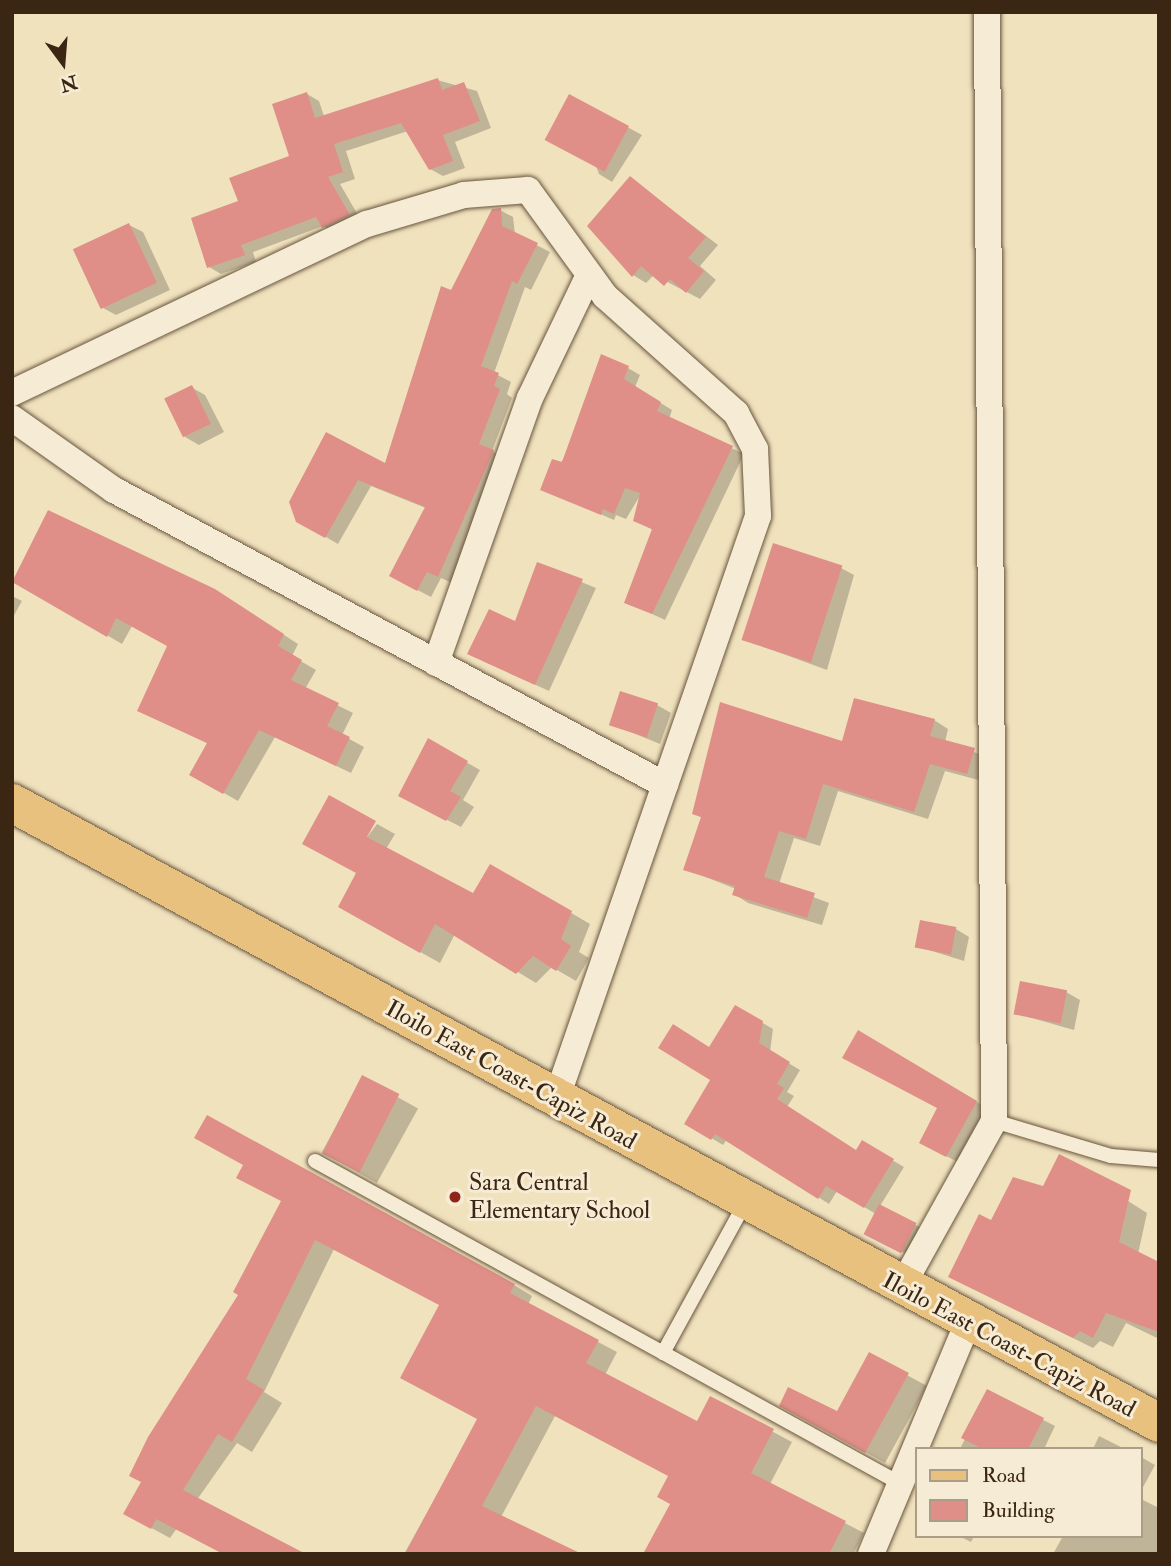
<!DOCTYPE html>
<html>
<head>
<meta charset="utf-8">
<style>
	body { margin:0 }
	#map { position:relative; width:1171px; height:1566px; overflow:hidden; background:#f1e2be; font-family:"IM FELL Double Pica",serif }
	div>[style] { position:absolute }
	.shadow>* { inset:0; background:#0003; transform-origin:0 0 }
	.building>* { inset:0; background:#df8f88; transform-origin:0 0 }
	.roads { filter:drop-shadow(0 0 2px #68553d) drop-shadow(0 0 2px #68553d) }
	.service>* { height:14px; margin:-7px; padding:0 7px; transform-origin:7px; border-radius:7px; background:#f6ecd5 }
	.minor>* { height:26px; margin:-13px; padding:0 13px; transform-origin:13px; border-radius:13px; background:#f6ecd5 }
	.primary>* { height:38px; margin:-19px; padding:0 19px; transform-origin:19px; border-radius:19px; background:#e8c17f }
	.dots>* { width:19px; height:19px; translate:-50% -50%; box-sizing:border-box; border:4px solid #f6ecd5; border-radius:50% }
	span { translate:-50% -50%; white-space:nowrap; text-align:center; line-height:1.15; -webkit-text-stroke:6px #f6ecd5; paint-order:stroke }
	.street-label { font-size:24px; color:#3a2612 }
	.poi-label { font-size:24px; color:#3a2612 }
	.left { translate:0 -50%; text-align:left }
	.frame { position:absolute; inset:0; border:14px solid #3a2612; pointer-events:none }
	.legend { position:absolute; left:915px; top:1447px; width:228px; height:91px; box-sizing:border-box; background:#f6ecd5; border:2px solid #ab9d87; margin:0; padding:9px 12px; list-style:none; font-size:21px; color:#3a2612 }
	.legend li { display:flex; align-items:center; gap:14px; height:35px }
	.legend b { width:35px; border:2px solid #ab9d87 }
	.north { position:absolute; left:28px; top:28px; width:70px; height:70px; -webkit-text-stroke:5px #f6ecd5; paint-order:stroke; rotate:164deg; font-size:19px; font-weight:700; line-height:28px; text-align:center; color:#3a2612 }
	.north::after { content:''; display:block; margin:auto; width:24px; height:32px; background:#3a2612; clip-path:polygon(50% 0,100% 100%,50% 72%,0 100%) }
</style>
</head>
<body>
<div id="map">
	<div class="shadow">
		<div style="clip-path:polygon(437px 80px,477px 91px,491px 128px,455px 142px,465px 168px,443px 176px,430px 169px,408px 131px,346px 151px,355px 179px,340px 184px,362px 222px,336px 234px,323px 226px,253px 252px,256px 262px,221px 274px,209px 267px,240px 202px,291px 157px,307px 94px,319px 101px,324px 116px)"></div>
		<div style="clip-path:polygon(570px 96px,642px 135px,612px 182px,599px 174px)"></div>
		<div style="clip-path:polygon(630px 178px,718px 245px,700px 266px,716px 280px,700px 299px,654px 275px,646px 283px,633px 275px,589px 226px)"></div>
		<div style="clip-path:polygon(500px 210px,513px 217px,515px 234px,550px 252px,531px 290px,525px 287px,494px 373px,511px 382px,507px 394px,512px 398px,492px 451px,506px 459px,452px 583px,441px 578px,431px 597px,404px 583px,426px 508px,371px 486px,338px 544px,297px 520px,291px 502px,386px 465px,452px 292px)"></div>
		<div style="clip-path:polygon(129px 225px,143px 232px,170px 290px,116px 315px,103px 308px)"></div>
		<div style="clip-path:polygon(628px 368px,640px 375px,635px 387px,672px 410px,669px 419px,744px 454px,665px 620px,626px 602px,653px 530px,635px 521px,641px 494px,626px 519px,616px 515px,614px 520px,542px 489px)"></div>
		<div style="clip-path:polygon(191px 387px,205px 395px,224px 432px,199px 445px,185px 437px)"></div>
		<div style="clip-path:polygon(538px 564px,596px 588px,549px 691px,483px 661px,516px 623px)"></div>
		<div style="clip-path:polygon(841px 568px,854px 575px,827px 670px,742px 639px)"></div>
		<div style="clip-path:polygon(13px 580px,230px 600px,298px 644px,292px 656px,316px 670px,305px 689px,353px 713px,342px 735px,364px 747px,351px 773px,275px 737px,238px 801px,192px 775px,209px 744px,139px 711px,169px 646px,132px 626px,122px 644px)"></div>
		<div style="clip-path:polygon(12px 596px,22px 601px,12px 619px)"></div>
		<div style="clip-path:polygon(657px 705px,671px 713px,660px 744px,611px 724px)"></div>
		<div style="clip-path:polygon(934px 720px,948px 729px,945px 742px,988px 757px,982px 781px,945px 771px,928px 819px,838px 791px,820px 846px,794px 838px,779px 884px,829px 903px,822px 925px,748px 903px,734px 894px,736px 889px,685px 869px,702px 818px,694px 813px,844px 743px)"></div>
		<div style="clip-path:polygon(429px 741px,480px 770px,463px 800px,474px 807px,461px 827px,414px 803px)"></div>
		<div style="clip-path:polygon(377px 824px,395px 834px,386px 849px,474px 895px,491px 866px,590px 924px,579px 952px,589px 958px,576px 981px,552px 967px,536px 983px,455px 934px,440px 963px,340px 907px,358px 873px,362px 844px)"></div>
		<div style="clip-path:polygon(956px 929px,969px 937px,964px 961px,916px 946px)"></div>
		<div style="clip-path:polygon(1066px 992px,1080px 1000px,1074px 1030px,1014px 1013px)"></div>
		<div style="clip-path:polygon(736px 1007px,773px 1029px,770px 1052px,800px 1070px,787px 1092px,794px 1096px,787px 1107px,857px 1152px,863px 1143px,904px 1167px,880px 1206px,929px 1232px,915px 1258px,880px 1241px,876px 1214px,837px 1191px,829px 1204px,727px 1139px,723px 1145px,686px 1123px,712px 1079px,710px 1049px)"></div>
		<div style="clip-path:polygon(859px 1032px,987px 1108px,958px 1162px,932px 1149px,939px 1108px)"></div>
		<div style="left:363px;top:1078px;width:63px;height:85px;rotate:29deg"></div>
		<div style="clip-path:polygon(1044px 1188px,1128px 1201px,1147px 1213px,1138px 1254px,1159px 1264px,1159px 1339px,1126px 1323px,1113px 1347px,1100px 1341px,1093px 1348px,950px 1277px,992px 1222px)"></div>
		<div style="clip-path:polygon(283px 1201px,514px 1285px,532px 1296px,528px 1305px,617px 1352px,605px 1375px,697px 1423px,711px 1399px,792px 1442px,770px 1484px,864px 1533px,853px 1554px,764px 1554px,672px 1504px,670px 1476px,555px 1416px,501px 1517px,578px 1554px,404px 1554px,479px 1419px,441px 1305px,334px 1249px,264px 1392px,282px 1403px,252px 1452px,237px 1443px,170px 1538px,144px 1524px)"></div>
		<div style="clip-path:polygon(870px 1355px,927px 1386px,885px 1463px,800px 1416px,838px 1413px)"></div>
		<div style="clip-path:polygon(988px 1391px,1055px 1426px,1044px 1449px,960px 1449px)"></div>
		<div style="clip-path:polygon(1099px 1436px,1125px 1449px,1093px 1449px)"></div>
		<div style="clip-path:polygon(1141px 1457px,1155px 1465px,1141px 1491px)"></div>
		<div style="clip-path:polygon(1141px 1499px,1159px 1508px,1159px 1554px,1053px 1554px,1063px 1536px,1141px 1536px)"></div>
		<div style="clip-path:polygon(959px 1536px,974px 1536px,971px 1542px)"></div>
	</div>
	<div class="building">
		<div style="clip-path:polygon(438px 78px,442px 90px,464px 82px,480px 121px,443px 135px,453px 161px,429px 170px,401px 123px,334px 144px,343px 172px,328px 177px,350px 215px,322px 228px,316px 217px,241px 245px,245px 255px,207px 268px,191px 218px,238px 201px,229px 178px,289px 156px,272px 104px,307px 92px,315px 118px)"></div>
		<div style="left:569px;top:94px;width:68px;height:52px;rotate:28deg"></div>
		<div style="clip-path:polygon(630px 176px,706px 237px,688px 258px,704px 271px,686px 293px,670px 279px,664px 286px,641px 266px,632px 277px,587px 226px)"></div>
		<div style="clip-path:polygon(501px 208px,502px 226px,538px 243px,517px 284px,512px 281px,481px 366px,499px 373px,494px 386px,500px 389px,479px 444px,494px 450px,438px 577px,427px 572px,417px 591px,389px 576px,425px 507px,358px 480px,325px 538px,296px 522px,289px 502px,326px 432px,385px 463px,441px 286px,451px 290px,492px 209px)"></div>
		<div style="left:129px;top:223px;width:66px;height:62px;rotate:65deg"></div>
		<div style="clip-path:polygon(601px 354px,629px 366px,624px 379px,661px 402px,657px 411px,733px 446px,652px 614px,624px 603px,652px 529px,633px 521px,640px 493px,625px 488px,614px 514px,603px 509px,601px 515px,540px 490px,552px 459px,562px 462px)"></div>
		<div style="left:192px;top:385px;width:43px;height:31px;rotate:64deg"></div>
		<div style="clip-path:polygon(48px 510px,215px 589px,284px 634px,278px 646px,302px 660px,291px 680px,339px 703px,327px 726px,350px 737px,336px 766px,259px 730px,223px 794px,189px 775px,207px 743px,137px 711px,167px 646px,116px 618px,107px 637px,12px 582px)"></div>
		<div style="left:773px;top:543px;width:73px;height:102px;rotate:18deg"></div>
		<div style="clip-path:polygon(537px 562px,583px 579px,535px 685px,467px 654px,489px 609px,515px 621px)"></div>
		<div style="left:620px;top:691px;width:40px;height:36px;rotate:18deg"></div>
		<div style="clip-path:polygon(854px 698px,935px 719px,930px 736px,975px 748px,967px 774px,930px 764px,914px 812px,823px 784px,806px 839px,779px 831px,764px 877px,815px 893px,807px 918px,732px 895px,735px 886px,683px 870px,701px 817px,692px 814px,720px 702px,842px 741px)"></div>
		<div style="clip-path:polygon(428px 738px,468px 761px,450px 791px,461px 797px,446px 821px,398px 796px)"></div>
		<div style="clip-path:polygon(329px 795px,376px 821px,367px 837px,473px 893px,490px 864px,572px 911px,561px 939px,571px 946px,556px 971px,533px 956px,516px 974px,435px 924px,420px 953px,338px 907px,356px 873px,302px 844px)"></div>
		<div style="left:920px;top:920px;width:37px;height:28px;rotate:11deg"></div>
		<div style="left:1020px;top:981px;width:48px;height:34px;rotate:11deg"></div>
		<div style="clip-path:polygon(735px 1005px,763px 1021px,759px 1043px,790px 1062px,777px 1084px,784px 1088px,777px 1099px,856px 1150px,862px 1140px,894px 1159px,864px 1208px,826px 1186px,818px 1199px,715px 1134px,711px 1140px,684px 1124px,710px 1080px,658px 1048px,673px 1024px,709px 1047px)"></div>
		<div style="clip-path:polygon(858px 1030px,977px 1101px,946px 1157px,919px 1143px,937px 1108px,842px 1058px)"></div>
		<div style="left:362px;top:1075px;width:42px;height:88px;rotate:27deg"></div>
		<div style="clip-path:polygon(207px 1115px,515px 1284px,510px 1293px,599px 1340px,586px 1363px,697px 1421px,710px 1396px,774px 1429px,751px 1473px,846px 1521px,829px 1554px,643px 1554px,670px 1504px,657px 1497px,668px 1476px,536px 1406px,482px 1506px,582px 1554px,405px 1554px,477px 1419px,400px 1378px,439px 1305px,315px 1240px,246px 1379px,264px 1390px,232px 1442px,218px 1434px,183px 1490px,306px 1554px,223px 1554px,156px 1519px,151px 1529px,123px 1514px,141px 1482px,129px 1476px,148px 1437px,238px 1295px,233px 1292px,281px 1201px,236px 1178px,243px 1165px,194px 1138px)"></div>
		<div style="clip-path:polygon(1059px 1154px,1131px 1190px,1119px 1242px,1159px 1262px,1159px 1332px,1106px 1313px,1093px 1338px,1080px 1331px,1073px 1338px,948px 1277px,979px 1214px,991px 1220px,1013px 1177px,1043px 1186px)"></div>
		<div style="left:879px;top:1204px;width:42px;height:34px;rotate:27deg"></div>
		<div style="clip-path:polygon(869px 1352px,909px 1373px,865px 1453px,779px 1406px,788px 1387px,837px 1411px)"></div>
		<div style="clip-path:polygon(987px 1389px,1044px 1418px,1028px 1449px,983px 1449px,961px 1438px)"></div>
	</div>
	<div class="roads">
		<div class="service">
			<div style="left:994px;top:1121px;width:122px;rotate:16.7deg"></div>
			<div style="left:1111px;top:1156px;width:48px;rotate:4.8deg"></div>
			<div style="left:315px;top:1161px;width:669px;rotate:28.86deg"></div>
			<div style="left:663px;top:1353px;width:171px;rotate:-61.3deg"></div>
		</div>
		<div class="minor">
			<div style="left:12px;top:393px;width:393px;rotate:-25.5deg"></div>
			<div style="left:367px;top:224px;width:101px;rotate:-16.6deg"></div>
			<div style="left:464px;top:195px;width:64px;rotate:-4.5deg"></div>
			<div style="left:528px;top:190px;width:131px;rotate:54deg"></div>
			<div style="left:605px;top:296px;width:176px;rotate:41.8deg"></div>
			<div style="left:736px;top:413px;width:41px;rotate:62.2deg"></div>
			<div style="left:755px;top:449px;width:67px;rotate:87.4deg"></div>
			<div style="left:758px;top:516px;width:618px;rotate:109.08deg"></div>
			<div style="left:12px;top:418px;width:125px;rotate:35.2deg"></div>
			<div style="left:114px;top:490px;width:625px;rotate:28.16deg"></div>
			<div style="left:436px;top:663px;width:281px;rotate:-70.5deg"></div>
			<div style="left:530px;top:398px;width:136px;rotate:-64.4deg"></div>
			<div style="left:901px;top:1288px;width:191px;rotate:-60.9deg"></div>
			<div style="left:994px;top:1121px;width:1109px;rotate:-90.36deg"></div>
			<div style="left:871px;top:1554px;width:249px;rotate:-67.3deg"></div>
		</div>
		<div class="primary">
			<div style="left:12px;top:803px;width:1304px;rotate:28.39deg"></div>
		</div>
	</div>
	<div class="dots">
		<div style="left:455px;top:1197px;background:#8f2418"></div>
	</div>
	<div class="street-label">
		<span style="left:511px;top:1075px;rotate:29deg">Iloilo East Coast-Capiz Road</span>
		<span style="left:1009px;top:1345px;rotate:28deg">Iloilo East Coast-Capiz Road</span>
	</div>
	<div class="poi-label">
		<span class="left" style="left:469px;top:1197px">Sara Central<br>Elementary School</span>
	</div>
	<div class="frame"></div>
	<ul class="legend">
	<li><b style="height:9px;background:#e8c17f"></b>Road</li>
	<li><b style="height:19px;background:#df8f88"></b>Building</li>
	</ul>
	<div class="north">N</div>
</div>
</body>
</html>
